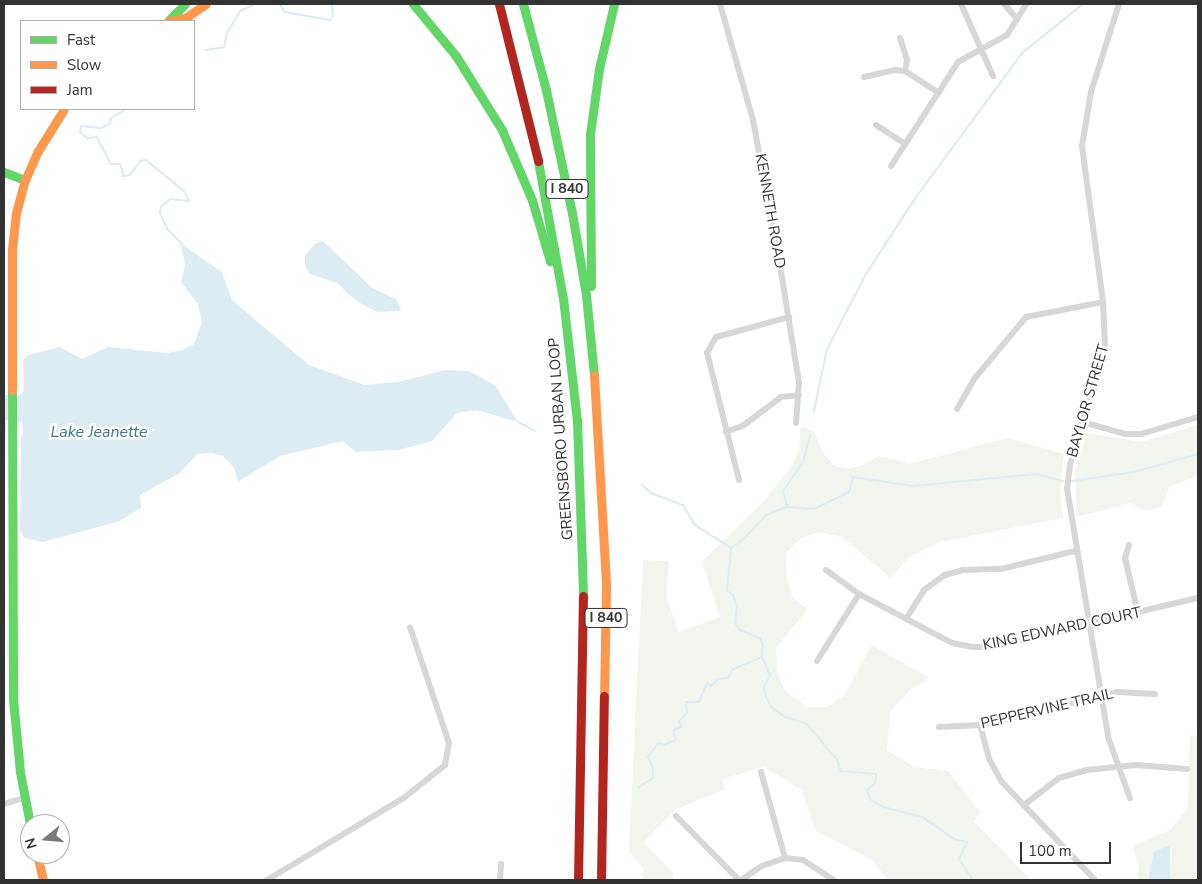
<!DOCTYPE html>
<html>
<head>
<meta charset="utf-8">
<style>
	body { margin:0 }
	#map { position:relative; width:1202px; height:884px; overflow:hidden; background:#fff; font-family:"Nunito Sans",sans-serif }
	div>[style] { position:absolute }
	.green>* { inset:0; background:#f1f5ed }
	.water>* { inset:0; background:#ddebf3 }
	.stream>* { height:2px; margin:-1px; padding:0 1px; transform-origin:1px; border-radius:1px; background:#ddebf3 }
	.street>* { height:6px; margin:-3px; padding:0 3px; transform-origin:3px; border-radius:3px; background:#d7d7d7 }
	.fast>* { height:9px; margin:-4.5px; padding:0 4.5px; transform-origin:4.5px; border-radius:4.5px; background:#63d668 }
	.slow>* { height:9px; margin:-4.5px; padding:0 4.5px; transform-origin:4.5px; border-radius:4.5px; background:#ff974d }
	.jam>* { height:9px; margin:-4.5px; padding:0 4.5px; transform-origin:4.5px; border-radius:4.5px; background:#b3261e }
	span { translate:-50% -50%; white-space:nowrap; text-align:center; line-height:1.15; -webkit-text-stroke:5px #fff; paint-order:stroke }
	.shield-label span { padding:1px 4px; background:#fff; border:1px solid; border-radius:4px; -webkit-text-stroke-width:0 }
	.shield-label { font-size:14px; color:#333; font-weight:700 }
	.street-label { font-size:15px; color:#333 }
	.water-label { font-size:16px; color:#3f7597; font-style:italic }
	.frame { position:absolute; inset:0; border:5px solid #333; pointer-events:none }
	.legend { position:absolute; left:20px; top:20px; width:175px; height:90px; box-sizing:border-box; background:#fff; border:1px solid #adadad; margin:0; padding:6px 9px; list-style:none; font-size:15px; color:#333 }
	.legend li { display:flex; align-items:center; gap:10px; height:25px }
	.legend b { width:25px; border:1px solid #adadad }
	.north { position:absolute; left:20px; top:814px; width:50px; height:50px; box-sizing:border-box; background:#fff; border:1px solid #adadad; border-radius:50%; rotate:253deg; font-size:14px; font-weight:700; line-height:20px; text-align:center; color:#333 }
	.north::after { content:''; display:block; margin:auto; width:18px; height:22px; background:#7a7a7a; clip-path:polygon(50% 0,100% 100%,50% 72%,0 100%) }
	.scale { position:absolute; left:1020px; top:842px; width:91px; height:22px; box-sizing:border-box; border:2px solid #333; border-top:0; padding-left:6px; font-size:15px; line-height:18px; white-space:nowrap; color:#333; -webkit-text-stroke:4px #fff; paint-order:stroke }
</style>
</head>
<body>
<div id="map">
	<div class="green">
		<div style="clip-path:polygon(1198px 425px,1198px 476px,1170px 486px,1162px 506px,1147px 511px,1130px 503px,1077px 517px,1075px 473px,1087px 433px,1141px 442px)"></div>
		<div style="clip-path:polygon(801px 426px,814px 432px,824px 454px,834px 466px,847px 469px,864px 465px,879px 456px,909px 464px,1008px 438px,1064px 454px,1060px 490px,1063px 518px,939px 542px,909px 557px,890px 578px,843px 537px,819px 532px,801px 538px,785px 554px,787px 579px,793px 598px,808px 609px,776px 648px,777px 672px,785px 691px,807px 707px,827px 707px,844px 696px,872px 645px,929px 678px,910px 690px,890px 712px,887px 750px,914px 767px,948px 771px,980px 812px,974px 822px,1031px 880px,888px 880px,871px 859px,816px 831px,802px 790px,764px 767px,722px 779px,725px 789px,676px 809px,644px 842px,673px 873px,672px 880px,642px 880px,643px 868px,629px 851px,643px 560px,669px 561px,666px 596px,679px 632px,720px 617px,702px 562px,763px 502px,793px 465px,799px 449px)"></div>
		<div style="clip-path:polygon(1190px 735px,1198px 736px,1198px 880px,1170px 880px,1172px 847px,1151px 867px,1148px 880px,1137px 880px,1139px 867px,1133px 846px,1170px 830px,1188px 808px)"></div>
	</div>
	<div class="water">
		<div style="clip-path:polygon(323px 241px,371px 287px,397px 300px,401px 311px,377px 312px,356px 301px,337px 283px,310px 274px,305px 266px,305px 255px,315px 244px)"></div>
		<div style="clip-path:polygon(181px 244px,222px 272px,232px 300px,309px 365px,364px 385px,399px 382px,445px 370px,469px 371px,495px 385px,518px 422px,476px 410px,457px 413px,432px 441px,398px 450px,356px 452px,343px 441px,280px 456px,238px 482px,234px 468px,223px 456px,211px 453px,197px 454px,180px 473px,140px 495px,141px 508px,120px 521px,43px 542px,24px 538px,20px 529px,21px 438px,23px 432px,22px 422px,12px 418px,6px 421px,4px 532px,4px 391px,6px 395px,18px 396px,24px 391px,23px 360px,28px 355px,60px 347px,82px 359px,108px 347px,167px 353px,182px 350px,194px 344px,202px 322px,198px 304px,181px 282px,185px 265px)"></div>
		<div style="clip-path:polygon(1170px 845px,1170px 880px,1148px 880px,1154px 852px)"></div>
	</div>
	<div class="stream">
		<div style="left:280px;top:4px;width:9px;rotate:63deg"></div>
		<div style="left:284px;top:12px;width:47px;rotate:9.9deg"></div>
		<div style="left:330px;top:20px;width:5px;rotate:-53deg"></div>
		<div style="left:333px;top:16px;width:12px;rotate:-95deg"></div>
		<div style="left:206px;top:50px;width:18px;rotate:-9deg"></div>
		<div style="left:224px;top:47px;width:14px;rotate:-78deg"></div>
		<div style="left:227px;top:33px;width:26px;rotate:-59deg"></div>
		<div style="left:240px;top:11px;width:17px;rotate:-25deg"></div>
		<div style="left:126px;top:109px;width:17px;rotate:149deg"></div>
		<div style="left:111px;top:118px;width:6px;rotate:99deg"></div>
		<div style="left:110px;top:124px;width:11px;rotate:158deg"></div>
		<div style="left:100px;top:128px;width:19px;rotate:-174deg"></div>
		<div style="left:81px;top:126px;width:6px;rotate:99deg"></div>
		<div style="left:80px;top:132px;width:9px;rotate:41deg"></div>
		<div style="left:87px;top:138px;width:10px;rotate:-6deg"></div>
		<div style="left:97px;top:137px;width:30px;rotate:63deg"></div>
		<div style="left:111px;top:164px;width:9px"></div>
		<div style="left:120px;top:164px;width:13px;rotate:72deg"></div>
		<div style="left:124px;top:176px;width:6px;rotate:-9deg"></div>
		<div style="left:130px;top:175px;width:17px;rotate:-54deg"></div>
		<div style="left:140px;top:161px;width:6px;rotate:-9deg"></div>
		<div style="left:146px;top:160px;width:49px;rotate:39.2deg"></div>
		<div style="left:184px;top:191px;width:11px;rotate:63deg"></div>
		<div style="left:189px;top:201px;width:19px;rotate:-174deg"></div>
		<div style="left:170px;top:199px;width:12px;rotate:138deg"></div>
		<div style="left:161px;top:207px;width:6px;rotate:99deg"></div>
		<div style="left:160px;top:213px;width:17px;rotate:66deg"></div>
		<div style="left:167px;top:229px;width:21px;rotate:45deg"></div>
		<div style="left:814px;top:411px;width:63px;rotate:-78.2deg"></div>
		<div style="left:827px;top:349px;width:85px;rotate:-62.5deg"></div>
		<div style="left:866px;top:274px;width:92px;rotate:-57deg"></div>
		<div style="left:916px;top:197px;width:179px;rotate:-53.6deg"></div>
		<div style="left:1022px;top:53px;width:78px;rotate:-38.8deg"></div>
		<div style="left:518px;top:422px;width:19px;rotate:28deg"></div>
		<div style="left:1072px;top:481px;width:63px;rotate:-8.3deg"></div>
		<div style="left:1134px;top:472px;width:66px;rotate:-15.7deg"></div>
		<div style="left:642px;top:485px;width:12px;rotate:42deg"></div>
		<div style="left:651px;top:493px;width:34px;rotate:21deg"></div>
		<div style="left:683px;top:505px;width:23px;rotate:59deg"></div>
		<div style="left:695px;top:525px;width:43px;rotate:32.6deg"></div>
		<div style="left:787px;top:507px;width:16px;rotate:-104deg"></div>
		<div style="left:783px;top:491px;width:35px;rotate:-55deg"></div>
		<div style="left:803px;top:462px;width:27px;rotate:-75deg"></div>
		<div style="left:639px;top:787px;width:17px;rotate:-33deg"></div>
		<div style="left:653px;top:778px;width:10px;rotate:-90deg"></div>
		<div style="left:653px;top:768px;width:12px;rotate:-114deg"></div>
		<div style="left:648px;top:757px;width:17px;rotate:-54deg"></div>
		<div style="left:658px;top:743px;width:6px;rotate:18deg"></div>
		<div style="left:664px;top:745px;width:12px;rotate:-24deg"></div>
		<div style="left:675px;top:740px;width:10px;rotate:-96deg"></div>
		<div style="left:674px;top:730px;width:8px;rotate:-23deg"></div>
		<div style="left:681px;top:727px;width:6px;rotate:-108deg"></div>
		<div style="left:679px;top:721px;width:11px;rotate:-45deg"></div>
		<div style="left:687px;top:713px;width:11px;rotate:-95deg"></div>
		<div style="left:686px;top:702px;width:13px"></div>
		<div style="left:699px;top:702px;width:21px;rotate:-67deg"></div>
		<div style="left:707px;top:683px;width:5px;rotate:37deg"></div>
		<div style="left:711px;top:686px;width:10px;rotate:-45deg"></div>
		<div style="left:718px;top:679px;width:10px;rotate:-6deg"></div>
		<div style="left:728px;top:678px;width:10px;rotate:-61deg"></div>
		<div style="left:733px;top:669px;width:31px;rotate:-22deg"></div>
		<div style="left:973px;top:880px;width:25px;rotate:-124deg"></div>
		<div style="left:959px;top:859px;width:19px;rotate:-65deg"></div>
		<div style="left:967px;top:842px;width:13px;rotate:-167deg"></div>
		<div style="left:954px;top:839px;width:39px;rotate:-145deg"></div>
		<div style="left:922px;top:817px;width:40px;rotate:-165.6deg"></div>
		<div style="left:883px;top:807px;width:15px;rotate:-148deg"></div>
		<div style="left:870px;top:799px;width:9px;rotate:-108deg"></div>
		<div style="left:867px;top:790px;width:11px;rotate:-41deg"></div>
		<div style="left:875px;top:783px;width:9px;rotate:-84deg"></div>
		<div style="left:876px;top:774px;width:35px;rotate:-175deg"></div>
		<div style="left:841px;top:771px;width:12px;rotate:-110deg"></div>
		<div style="left:837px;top:760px;width:47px;rotate:-129.8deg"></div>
		<div style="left:807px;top:724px;width:23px;rotate:-162deg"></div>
		<div style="left:785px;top:717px;width:17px;rotate:-144deg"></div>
		<div style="left:771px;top:707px;width:14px;rotate:-115deg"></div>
		<div style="left:765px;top:694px;width:7px;rotate:-98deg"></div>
		<div style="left:764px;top:687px;width:13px;rotate:-63deg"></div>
		<div style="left:770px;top:675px;width:20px;rotate:-114deg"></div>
		<div style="left:762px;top:657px;width:13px;rotate:-86deg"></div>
		<div style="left:763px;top:644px;width:7px;rotate:-117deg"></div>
		<div style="left:760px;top:638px;width:22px;rotate:-158deg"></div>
		<div style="left:740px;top:630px;width:9px;rotate:-126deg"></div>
		<div style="left:735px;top:623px;width:16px;rotate:-83deg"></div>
		<div style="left:737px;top:607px;width:13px;rotate:-108deg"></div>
		<div style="left:733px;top:595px;width:7px;rotate:-146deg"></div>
		<div style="left:727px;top:591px;width:43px;rotate:-84.7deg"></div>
		<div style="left:731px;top:548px;width:17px;rotate:-36deg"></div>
		<div style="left:745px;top:538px;width:31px;rotate:-48deg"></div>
		<div style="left:766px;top:515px;width:22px;rotate:-21deg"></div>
		<div style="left:787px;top:507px;width:27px;rotate:4deg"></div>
		<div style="left:814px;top:509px;width:39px;rotate:-26deg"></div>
		<div style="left:849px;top:492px;width:16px;rotate:-75deg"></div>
		<div style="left:853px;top:477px;width:61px;rotate:8.5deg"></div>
		<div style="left:913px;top:486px;width:124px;rotate:-5.6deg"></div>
		<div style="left:1036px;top:474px;width:28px;rotate:15deg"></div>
	</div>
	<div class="street">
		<div style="left:720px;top:4px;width:121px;rotate:74.1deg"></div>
		<div style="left:753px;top:120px;width:167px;rotate:79.6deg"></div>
		<div style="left:783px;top:284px;width:100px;rotate:80.8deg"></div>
		<div style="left:799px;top:383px;width:40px;rotate:94.3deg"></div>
		<div style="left:961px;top:4px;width:79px;rotate:66deg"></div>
		<div style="left:1004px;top:4px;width:20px;rotate:49deg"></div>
		<div style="left:1119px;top:4px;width:92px;rotate:107.7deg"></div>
		<div style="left:1091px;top:92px;width:55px;rotate:99.5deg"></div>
		<div style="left:1082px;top:146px;width:157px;rotate:82.3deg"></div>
		<div style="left:1103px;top:302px;width:43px;rotate:87.3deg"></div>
		<div style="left:1105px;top:345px;width:125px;rotate:106.3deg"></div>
		<div style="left:1070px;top:465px;width:23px;rotate:97deg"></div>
		<div style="left:1067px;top:488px;width:252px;rotate:80.6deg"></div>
		<div style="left:1108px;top:737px;width:65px;rotate:70.2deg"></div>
		<div style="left:900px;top:38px;width:23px;rotate:72deg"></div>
		<div style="left:907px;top:60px;width:11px;rotate:100deg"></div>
		<div style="left:864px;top:77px;width:32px;rotate:-13deg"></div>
		<div style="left:895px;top:70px;width:10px;rotate:6deg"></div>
		<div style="left:905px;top:71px;width:40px;rotate:32.9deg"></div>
		<div style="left:876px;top:125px;width:35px;rotate:33deg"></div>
		<div style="left:891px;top:166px;width:124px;rotate:-57.2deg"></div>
		<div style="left:958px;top:62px;width:56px;rotate:-28.9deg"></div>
		<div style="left:1007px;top:35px;width:36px;rotate:-58deg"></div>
		<div style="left:957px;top:409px;width:36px;rotate:-60deg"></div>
		<div style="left:975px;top:378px;width:80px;rotate:-50.1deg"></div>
		<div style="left:1026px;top:317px;width:78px;rotate:-11deg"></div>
		<div style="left:1083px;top:422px;width:44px;rotate:15.9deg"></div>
		<div style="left:1125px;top:434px;width:16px"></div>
		<div style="left:1141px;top:434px;width:59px;rotate:-16.6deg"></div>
		<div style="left:726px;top:432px;width:19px;rotate:-21deg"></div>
		<div style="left:744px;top:425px;width:46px;rotate:-37.1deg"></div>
		<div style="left:781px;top:397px;width:18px;rotate:-6deg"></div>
		<div style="left:739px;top:480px;width:131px;rotate:-104.1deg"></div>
		<div style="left:707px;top:353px;width:18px;rotate:-61deg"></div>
		<div style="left:716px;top:337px;width:76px;rotate:-15.3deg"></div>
		<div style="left:1129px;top:545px;width:14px;rotate:107deg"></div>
		<div style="left:1125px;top:558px;width:57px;rotate:76.7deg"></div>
		<div style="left:826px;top:570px;width:41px;rotate:36deg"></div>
		<div style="left:859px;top:594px;width:105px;rotate:27.8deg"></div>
		<div style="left:952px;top:643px;width:20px;rotate:11deg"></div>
		<div style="left:972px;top:647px;width:18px"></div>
		<div style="left:990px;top:647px;width:214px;rotate:-13.3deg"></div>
		<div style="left:906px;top:619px;width:34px;rotate:-58deg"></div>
		<div style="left:924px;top:590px;width:26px;rotate:-36deg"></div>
		<div style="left:945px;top:575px;width:19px;rotate:-16deg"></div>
		<div style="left:963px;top:570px;width:38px;rotate:-2deg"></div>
		<div style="left:1001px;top:569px;width:76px;rotate:-13.7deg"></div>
		<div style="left:817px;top:661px;width:79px;rotate:-57.9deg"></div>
		<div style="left:980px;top:725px;width:35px;rotate:75deg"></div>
		<div style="left:989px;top:759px;width:25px;rotate:61deg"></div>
		<div style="left:1001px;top:781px;width:135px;rotate:46.5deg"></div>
		<div style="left:939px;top:727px;width:41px;rotate:-2.8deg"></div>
		<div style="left:980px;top:725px;width:141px;rotate:-13.5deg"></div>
		<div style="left:1117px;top:692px;width:38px;rotate:3deg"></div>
		<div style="left:761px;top:772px;width:89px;rotate:74.4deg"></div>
		<div style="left:4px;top:804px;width:21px;rotate:-17deg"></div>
		<div style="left:1024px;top:805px;width:44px;rotate:-37.6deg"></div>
		<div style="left:1059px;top:778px;width:29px;rotate:-16deg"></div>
		<div style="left:1087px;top:770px;width:49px;rotate:-5.8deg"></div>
		<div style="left:1136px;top:765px;width:51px;rotate:4.5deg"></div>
		<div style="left:676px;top:816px;width:90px;rotate:45.5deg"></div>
		<div style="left:267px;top:880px;width:161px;rotate:-31deg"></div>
		<div style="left:405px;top:797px;width:51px;rotate:-38.7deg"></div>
		<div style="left:445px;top:765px;width:22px;rotate:-80deg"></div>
		<div style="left:449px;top:743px;width:122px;rotate:-108.6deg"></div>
		<div style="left:500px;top:880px;width:16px;rotate:-86deg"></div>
		<div style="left:741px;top:880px;width:25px;rotate:-34deg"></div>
		<div style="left:762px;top:866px;width:24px;rotate:-19deg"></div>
		<div style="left:785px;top:858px;width:18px;rotate:6deg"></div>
		<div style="left:803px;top:860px;width:37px;rotate:33deg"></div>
	</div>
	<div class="fast">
		<div style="left:413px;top:4px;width:67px;rotate:50.4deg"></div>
		<div style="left:456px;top:56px;width:87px;rotate:58.1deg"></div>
		<div style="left:502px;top:130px;width:76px;rotate:66.8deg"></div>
		<div style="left:532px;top:200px;width:64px;rotate:73.6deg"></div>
		<div style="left:523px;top:4px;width:89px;rotate:75deg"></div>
		<div style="left:546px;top:90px;width:126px;rotate:78.1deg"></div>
		<div style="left:572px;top:213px;width:83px;rotate:80.3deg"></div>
		<div style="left:586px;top:295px;width:80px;rotate:84.3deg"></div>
		<div style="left:168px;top:21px;width:24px;rotate:-45deg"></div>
		<div style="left:538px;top:161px;width:139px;rotate:79.7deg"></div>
		<div style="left:563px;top:298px;width:124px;rotate:83.5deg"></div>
		<div style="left:577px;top:421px;width:175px;rotate:88deg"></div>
		<div style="left:4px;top:172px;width:22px;rotate:21deg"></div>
		<div style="left:591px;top:286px;width:152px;rotate:-90.4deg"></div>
		<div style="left:590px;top:134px;width:66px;rotate:-82.1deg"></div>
		<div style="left:599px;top:69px;width:67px;rotate:-77deg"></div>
		<div style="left:12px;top:390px;width:309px;rotate:89.8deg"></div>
		<div style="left:13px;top:699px;width:73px;rotate:84.5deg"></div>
		<div style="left:20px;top:772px;width:53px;rotate:79.1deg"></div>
	</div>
	<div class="slow">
		<div style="left:169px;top:21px;width:16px;rotate:-11deg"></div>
		<div style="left:185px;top:18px;width:25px;rotate:-34deg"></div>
		<div style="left:594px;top:375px;width:211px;rotate:86.7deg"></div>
		<div style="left:606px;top:586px;width:110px;rotate:91deg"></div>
		<div style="left:12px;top:390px;width:140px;rotate:-90deg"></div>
		<div style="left:12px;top:250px;width:37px;rotate:-84deg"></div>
		<div style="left:16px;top:213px;width:34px;rotate:-75deg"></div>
		<div style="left:25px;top:180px;width:32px;rotate:-66deg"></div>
		<div style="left:38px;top:151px;width:49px;rotate:-58.2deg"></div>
		<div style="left:37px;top:854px;width:27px;rotate:77deg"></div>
	</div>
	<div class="jam">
		<div style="left:499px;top:4px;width:162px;rotate:76deg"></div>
		<div style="left:578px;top:880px;width:284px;rotate:-89deg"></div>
		<div style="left:601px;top:880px;width:184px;rotate:-89.1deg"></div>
	</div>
	<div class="shield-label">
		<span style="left:567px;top:189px">I 840</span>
		<span style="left:606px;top:618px">I 840</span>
	</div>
	<div class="street-label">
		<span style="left:770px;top:211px;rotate:80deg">KENNETH ROAD</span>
		<span style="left:1088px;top:401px;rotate:-74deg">BAYLOR STREET</span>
		<span style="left:561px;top:439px;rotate:-94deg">GREENSBORO URBAN LOOP</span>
		<span style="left:1062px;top:629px;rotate:-12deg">KING EDWARD COURT</span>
		<span style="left:1047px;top:709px;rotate:-13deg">PEPPERVINE TRAIL</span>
	</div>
	<div class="water-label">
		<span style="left:99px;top:432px">Lake Jeanette</span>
	</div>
	<div class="frame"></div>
	<ul class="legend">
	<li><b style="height:6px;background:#63d668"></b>Fast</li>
	<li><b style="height:6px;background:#ff974d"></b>Slow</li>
	<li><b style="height:6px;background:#b3261e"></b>Jam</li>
	</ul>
	<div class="north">N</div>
	<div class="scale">100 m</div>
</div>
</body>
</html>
